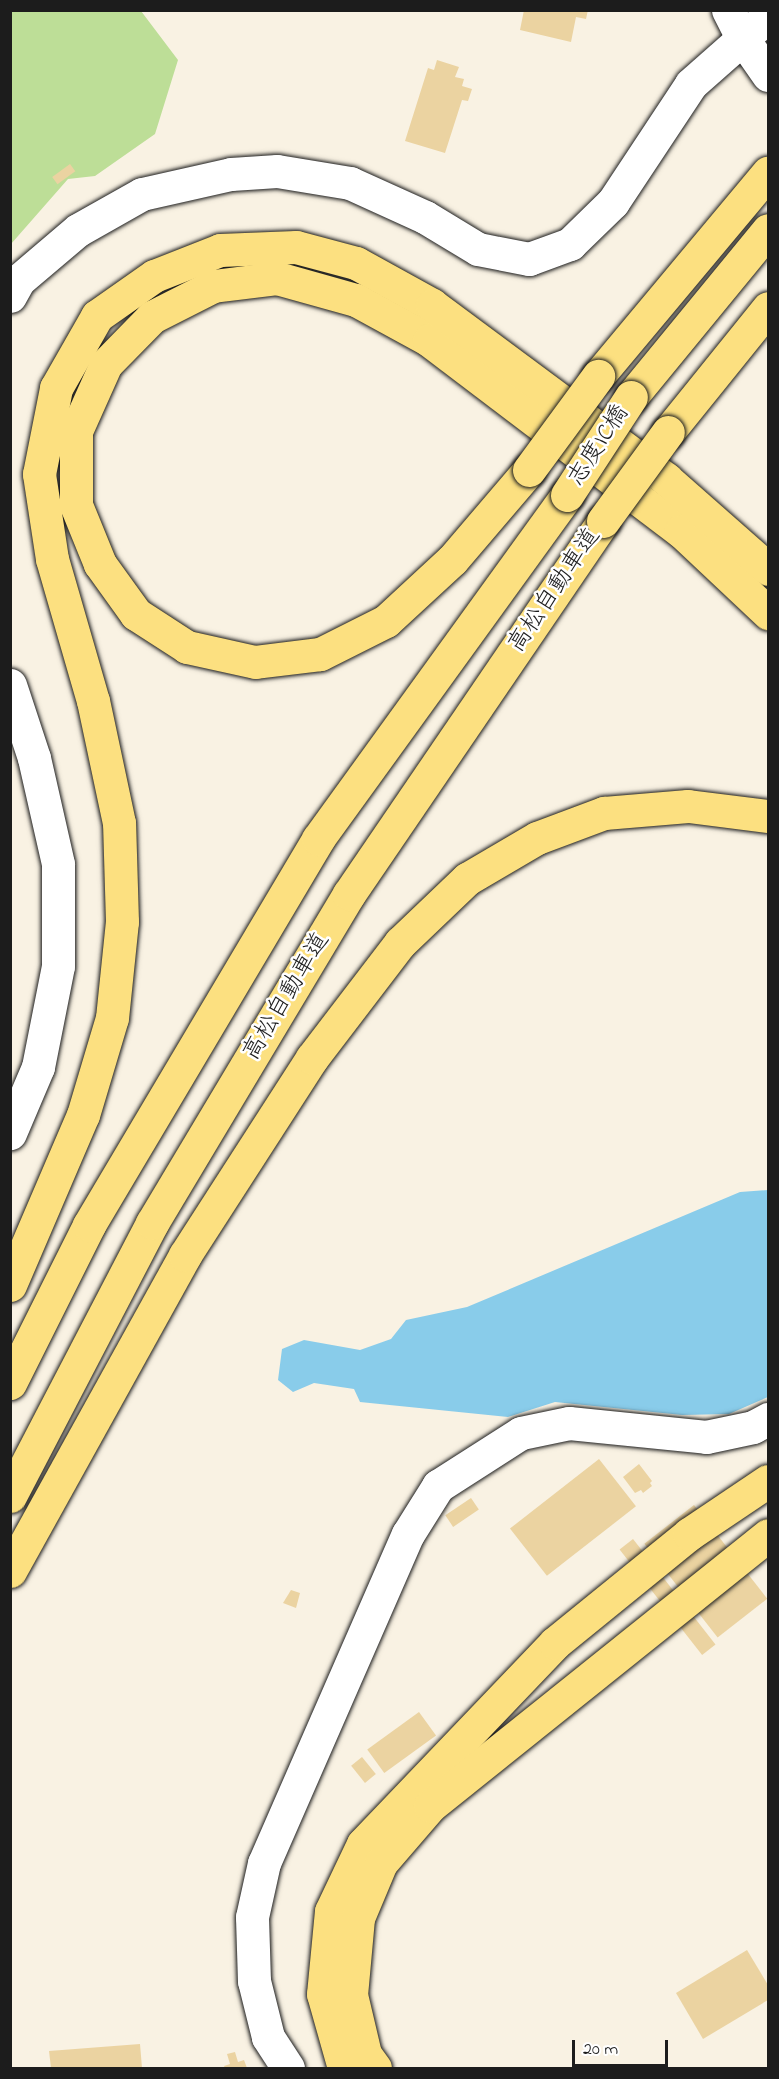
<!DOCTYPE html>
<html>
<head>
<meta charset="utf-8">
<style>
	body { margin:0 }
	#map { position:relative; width:779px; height:2079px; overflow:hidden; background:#f9f2e3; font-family:"Indie Flower","Klee One",sans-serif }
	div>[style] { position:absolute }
	.green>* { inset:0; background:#bdde97 }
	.water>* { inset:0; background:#89ccea }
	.building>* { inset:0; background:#ebd3a1; transform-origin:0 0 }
	.roads { filter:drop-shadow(0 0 2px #1c1c1c) drop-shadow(0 0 2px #1c1c1c) }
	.minor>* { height:33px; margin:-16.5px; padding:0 16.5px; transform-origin:16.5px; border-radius:16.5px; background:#fff }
	.highway>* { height:33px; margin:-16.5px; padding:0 16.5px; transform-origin:16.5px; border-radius:16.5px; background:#fce080 }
	.bridges { filter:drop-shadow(0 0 2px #1c1c1c) drop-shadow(0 0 2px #1c1c1c) }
	.highway-bridge>* { height:33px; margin:-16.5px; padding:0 16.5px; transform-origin:16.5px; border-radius:16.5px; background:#fce080 }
	span { translate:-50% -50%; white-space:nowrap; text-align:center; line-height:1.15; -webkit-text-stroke:5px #fff; paint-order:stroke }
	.street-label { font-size:24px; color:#1c1c1c }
	.frame { position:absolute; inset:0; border:12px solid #1c1c1c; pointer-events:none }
	.scale { position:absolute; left:572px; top:2040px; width:96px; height:27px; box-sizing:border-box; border:3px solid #1c1c1c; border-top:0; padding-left:8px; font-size:18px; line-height:21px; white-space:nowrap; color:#1c1c1c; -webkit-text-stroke:4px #fff; paint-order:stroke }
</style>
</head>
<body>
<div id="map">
	<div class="green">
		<div style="clip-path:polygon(11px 11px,141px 11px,178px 60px,155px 134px,95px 176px,68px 179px,11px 244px)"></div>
	</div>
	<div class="water">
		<div style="clip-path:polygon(768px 1190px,768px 1397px,729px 1414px,682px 1415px,555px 1402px,508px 1417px,360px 1402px,354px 1389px,314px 1383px,293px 1392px,278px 1380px,282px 1349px,304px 1340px,360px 1350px,391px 1339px,406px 1320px,467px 1307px,740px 1192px)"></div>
	</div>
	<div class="building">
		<div style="clip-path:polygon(524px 10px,588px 10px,586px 19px,576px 17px,571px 42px,520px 30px)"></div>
		<div style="clip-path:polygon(437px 60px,459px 67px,455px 77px,464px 79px,462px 86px,472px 89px,468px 101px,462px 100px,445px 153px,405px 141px,428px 68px,434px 70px)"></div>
		<div style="left:70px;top:164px;width:9px;height:22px;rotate:54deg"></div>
		<div style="left:599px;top:1459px;width:60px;height:113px;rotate:52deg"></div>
		<div style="clip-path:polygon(639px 1464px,652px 1481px,650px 1483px,652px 1486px,643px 1493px,641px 1490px,635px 1493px,623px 1477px)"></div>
		<div style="left:471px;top:1498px;width:14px;height:31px;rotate:56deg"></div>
		<div style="left:694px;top:1505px;width:119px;height:63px;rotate:52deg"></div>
		<div style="left:633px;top:1539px;width:134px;height:17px;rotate:52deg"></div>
		<div style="clip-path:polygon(291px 1590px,300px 1593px,296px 1608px,283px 1603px)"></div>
		<div style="left:419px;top:1712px;width:29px;height:64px;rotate:54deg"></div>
		<div style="left:362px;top:1757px;width:22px;height:14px;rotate:51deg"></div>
		<div style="clip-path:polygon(747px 1950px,768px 1985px,768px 2000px,703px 2039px,676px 1993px)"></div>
		<div style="clip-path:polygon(140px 2044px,142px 2068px,51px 2068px,49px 2051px)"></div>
		<div style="clip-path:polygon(235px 2052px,238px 2062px,244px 2060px,247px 2068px,225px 2068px,224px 2066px,230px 2064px,227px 2054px)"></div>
	</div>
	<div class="roads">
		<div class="minor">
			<div style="left:728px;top:10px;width:33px;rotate:63deg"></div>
			<div style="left:743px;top:39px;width:44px;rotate:55.2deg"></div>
			<div style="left:10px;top:296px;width:18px;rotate:-61deg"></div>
			<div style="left:19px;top:280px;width:77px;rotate:-40.3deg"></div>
			<div style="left:78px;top:230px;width:73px;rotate:-29.4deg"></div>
			<div style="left:142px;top:194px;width:91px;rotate:-12.7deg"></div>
			<div style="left:231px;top:174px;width:46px;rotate:-3.7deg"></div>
			<div style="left:277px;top:171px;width:74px;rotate:9.3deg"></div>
			<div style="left:350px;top:183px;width:82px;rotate:24.4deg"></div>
			<div style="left:425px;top:217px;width:62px;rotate:31.1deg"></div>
			<div style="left:478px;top:249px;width:52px;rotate:11.1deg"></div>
			<div style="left:529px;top:259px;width:44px;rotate:-20.1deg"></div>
			<div style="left:570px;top:244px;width:60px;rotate:-44.3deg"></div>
			<div style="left:613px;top:202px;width:141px;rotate:-56.5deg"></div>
			<div style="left:691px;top:84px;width:103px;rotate:-41.4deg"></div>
			<div style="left:10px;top:685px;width:77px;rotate:71.8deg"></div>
			<div style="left:34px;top:758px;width:109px;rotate:77.2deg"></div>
			<div style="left:58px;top:864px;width:102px;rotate:90deg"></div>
			<div style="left:58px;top:966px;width:103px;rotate:101.2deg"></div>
			<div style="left:38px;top:1067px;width:72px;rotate:113deg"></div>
			<div style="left:288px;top:2068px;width:37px;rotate:-123deg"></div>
			<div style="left:268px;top:2037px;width:58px;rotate:-104deg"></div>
			<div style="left:254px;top:1981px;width:64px;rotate:-91.8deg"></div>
			<div style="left:252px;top:1917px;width:55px;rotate:-77.5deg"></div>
			<div style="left:264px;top:1863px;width:359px;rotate:-66.4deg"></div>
			<div style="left:408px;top:1534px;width:57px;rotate:-58deg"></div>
			<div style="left:438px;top:1486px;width:98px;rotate:-32.6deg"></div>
			<div style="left:521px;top:1433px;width:49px;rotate:-11.8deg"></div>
			<div style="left:569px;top:1423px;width:138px;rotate:5.8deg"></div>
			<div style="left:706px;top:1437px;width:48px;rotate:-12deg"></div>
			<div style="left:753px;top:1427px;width:17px;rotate:-28deg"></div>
		</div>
		<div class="highway">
			<div style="left:598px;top:376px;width:265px;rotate:-50.1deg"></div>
			<div style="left:631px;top:397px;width:216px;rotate:-50.6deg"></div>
			<div style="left:668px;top:432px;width:159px;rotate:-51.1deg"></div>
			<div style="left:529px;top:470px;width:118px;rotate:130.5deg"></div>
			<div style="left:452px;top:560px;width:90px;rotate:137.3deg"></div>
			<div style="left:386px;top:621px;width:74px;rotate:153.4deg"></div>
			<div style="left:320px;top:654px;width:65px;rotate:173deg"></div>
			<div style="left:255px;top:662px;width:70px;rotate:-167.6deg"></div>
			<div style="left:187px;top:647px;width:61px;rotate:-147.1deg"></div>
			<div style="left:136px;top:614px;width:62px;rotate:-125.8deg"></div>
			<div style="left:100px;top:564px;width:64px;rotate:-112.1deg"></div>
			<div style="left:76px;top:505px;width:74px;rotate:-90deg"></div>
			<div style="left:76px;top:431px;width:73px;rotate:-65.9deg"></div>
			<div style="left:106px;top:364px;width:66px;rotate:-45.6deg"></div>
			<div style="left:152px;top:317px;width:68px;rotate:-26.9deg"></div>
			<div style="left:213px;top:286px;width:64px;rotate:-7.1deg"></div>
			<div style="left:277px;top:278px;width:82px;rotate:15.6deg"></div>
			<div style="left:356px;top:300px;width:83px;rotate:28.7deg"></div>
			<div style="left:429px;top:340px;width:316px;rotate:37.2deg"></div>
			<div style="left:681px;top:531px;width:120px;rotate:43.3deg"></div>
			<div style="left:10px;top:1285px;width:185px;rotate:-66.8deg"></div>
			<div style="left:83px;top:1115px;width:101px;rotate:-73.4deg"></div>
			<div style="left:112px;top:1018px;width:97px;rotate:-84.1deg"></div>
			<div style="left:122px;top:922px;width:99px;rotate:-91.7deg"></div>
			<div style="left:119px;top:823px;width:125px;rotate:-102deg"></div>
			<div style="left:93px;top:701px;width:148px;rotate:-106.1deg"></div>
			<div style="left:52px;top:559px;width:86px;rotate:-98.7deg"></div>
			<div style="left:39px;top:474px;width:88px;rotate:-78.8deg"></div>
			<div style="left:56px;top:388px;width:83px;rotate:-60.3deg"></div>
			<div style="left:97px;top:316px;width:70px;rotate:-35.1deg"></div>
			<div style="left:154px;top:276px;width:71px;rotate:-21.5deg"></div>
			<div style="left:220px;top:250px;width:76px;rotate:-2.3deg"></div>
			<div style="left:296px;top:247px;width:62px;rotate:14.9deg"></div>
			<div style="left:356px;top:263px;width:87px;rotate:28.9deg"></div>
			<div style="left:432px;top:305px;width:292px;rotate:36.6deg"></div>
			<div style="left:666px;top:479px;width:136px;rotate:41.4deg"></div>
			<div style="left:10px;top:1383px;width:177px;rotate:-63.4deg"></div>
			<div style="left:89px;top:1225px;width:449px;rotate:-59.3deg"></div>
			<div style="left:318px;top:839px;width:425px;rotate:-54.1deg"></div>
			<div style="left:10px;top:1496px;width:308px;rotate:-62.5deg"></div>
			<div style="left:152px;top:1223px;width:383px;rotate:-59.1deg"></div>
			<div style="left:349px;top:894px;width:451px;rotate:-55.7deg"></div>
			<div style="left:10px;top:1571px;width:361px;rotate:-61deg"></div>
			<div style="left:185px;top:1255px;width:234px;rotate:-57.2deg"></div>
			<div style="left:312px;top:1058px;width:145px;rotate:-52.6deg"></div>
			<div style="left:400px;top:943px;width:93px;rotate:-43.7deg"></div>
			<div style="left:467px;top:879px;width:81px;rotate:-30.4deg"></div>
			<div style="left:537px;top:838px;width:72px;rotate:-20.5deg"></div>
			<div style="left:604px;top:813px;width:84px;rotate:-4.8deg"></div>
			<div style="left:688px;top:806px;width:81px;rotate:7.1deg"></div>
			<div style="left:344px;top:2068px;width:77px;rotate:-105.8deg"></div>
			<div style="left:323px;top:1994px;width:83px;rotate:-84.5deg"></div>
			<div style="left:331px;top:1911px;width:74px;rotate:-64.5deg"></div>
			<div style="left:363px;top:1844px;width:278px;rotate:-46.3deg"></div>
			<div style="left:555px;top:1643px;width:173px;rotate:-39.1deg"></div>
			<div style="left:689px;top:1534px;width:95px;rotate:-33.9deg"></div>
			<div style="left:375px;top:2068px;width:17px;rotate:-126deg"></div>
			<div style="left:365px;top:2054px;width:61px;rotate:-103.3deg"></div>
			<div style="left:351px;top:1995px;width:77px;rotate:-84.8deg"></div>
			<div style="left:358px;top:1918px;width:60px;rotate:-67.3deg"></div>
			<div style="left:381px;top:1863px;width:75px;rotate:-49.3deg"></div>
			<div style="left:430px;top:1806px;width:433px;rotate:-38.7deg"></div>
		</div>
	</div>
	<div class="bridges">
		<div class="highway-bridge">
			<div style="left:529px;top:470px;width:117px;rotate:-53.7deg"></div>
			<div style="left:567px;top:495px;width:117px;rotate:-56.9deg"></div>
			<div style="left:603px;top:521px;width:110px;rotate:-53.9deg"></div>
		</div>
	</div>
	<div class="street-label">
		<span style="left:599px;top:446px;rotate:-57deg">志度IC橋</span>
		<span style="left:555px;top:591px;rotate:-56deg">高松自動車道</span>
		<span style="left:287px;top:997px;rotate:-59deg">高松自動車道</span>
	</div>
	<div class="frame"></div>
	<div class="scale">20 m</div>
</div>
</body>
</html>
